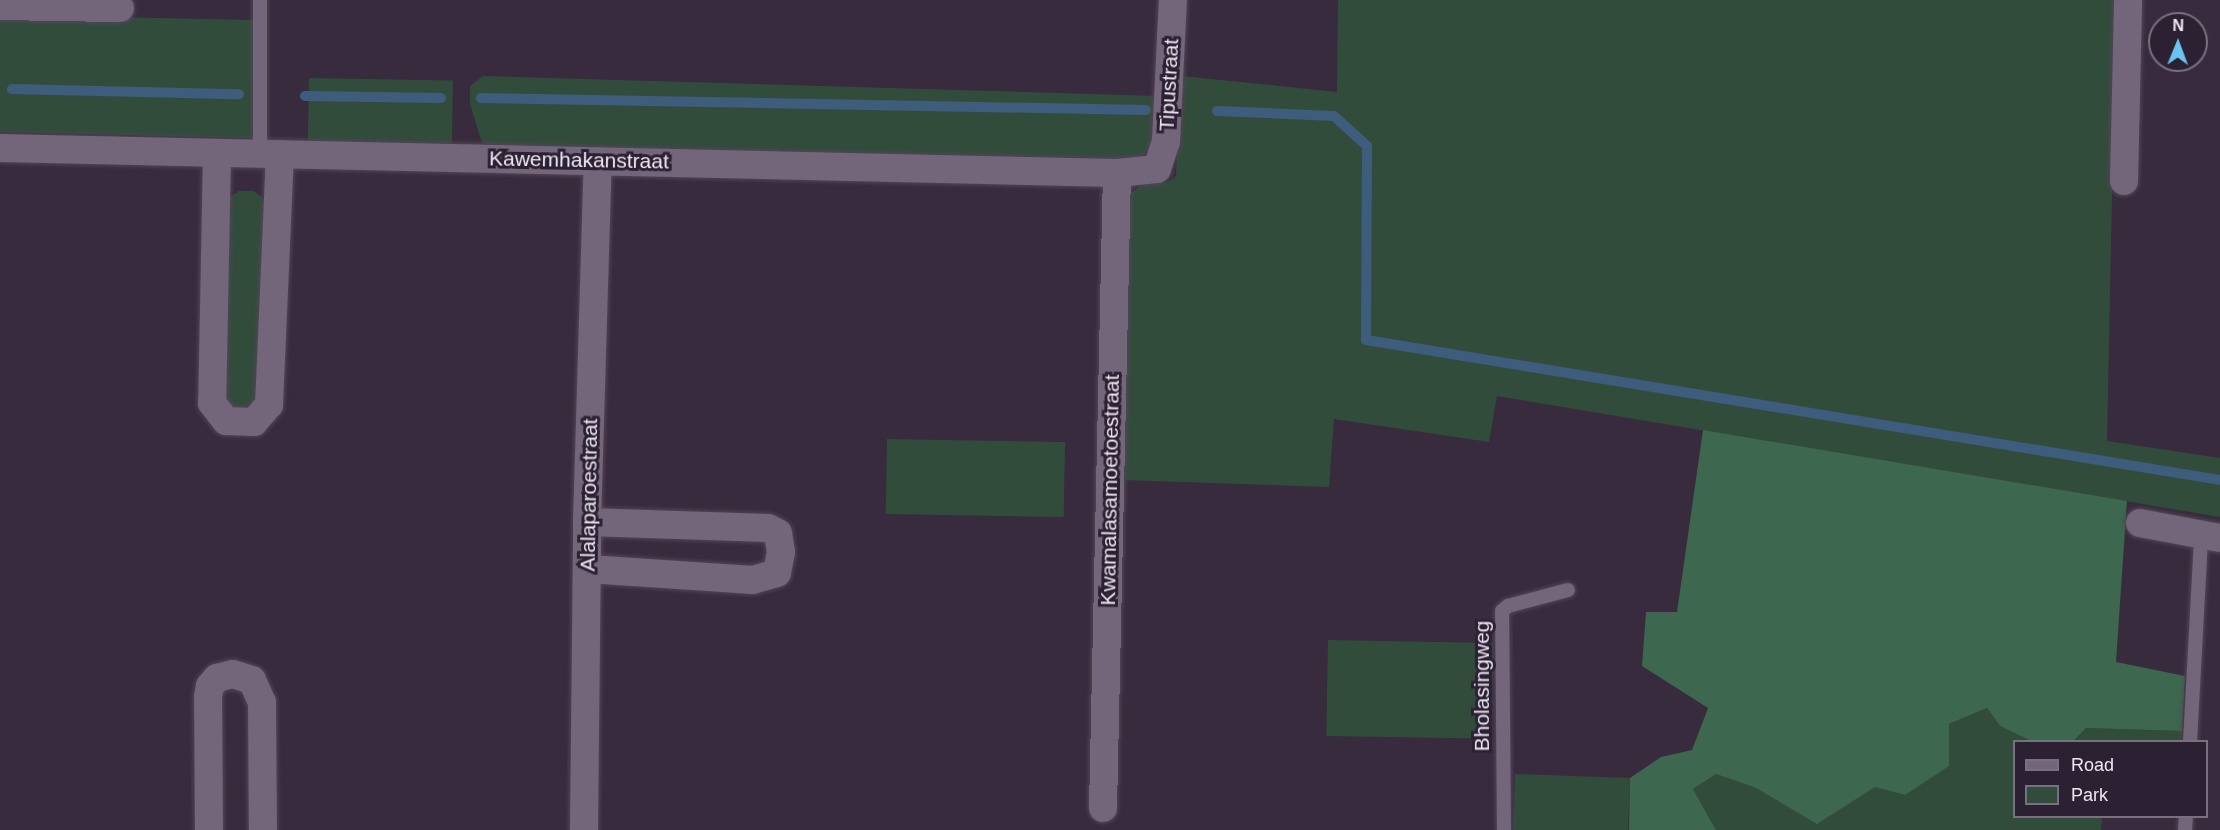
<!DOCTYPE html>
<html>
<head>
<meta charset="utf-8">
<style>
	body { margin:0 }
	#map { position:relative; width:2220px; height:830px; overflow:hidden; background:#372b3d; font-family:Arial,sans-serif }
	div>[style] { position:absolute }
	.green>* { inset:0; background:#324c3c; transform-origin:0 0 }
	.forest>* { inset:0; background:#3d674e }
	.stream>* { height:10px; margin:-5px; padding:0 5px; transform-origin:5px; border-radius:5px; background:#3e5d7c }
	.roads { filter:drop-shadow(0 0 2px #504655) drop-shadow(0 0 2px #504655) }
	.lane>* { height:14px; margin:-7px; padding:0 7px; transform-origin:7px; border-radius:7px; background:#73667b }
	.street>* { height:28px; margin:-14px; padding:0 14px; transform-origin:14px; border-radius:14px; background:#73667b }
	span { translate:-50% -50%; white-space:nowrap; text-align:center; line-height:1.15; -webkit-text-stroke:6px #2c2133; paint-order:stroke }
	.street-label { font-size:21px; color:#ede6f2 }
	.legend { position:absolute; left:2013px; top:740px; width:195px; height:78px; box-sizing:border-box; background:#2c2133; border:2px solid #79707f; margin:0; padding:8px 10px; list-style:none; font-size:18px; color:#ede6f2 }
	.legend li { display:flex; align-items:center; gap:12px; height:30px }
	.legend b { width:30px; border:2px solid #79707f }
	.north { position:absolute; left:2148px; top:12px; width:60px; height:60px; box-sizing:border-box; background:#2c2133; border:2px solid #79707f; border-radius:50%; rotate:1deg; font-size:16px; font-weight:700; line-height:24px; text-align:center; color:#ede6f2 }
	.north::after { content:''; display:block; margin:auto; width:21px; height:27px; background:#6ac3f1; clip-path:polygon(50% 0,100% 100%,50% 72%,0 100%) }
</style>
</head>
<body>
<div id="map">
	<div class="green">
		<div style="clip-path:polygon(1338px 0,2116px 0,2107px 441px,2220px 458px,2220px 517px,1497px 396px,1489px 442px,1334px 419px,1329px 487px,1122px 480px,1125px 199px,1141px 185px,1168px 182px,1176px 176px,1182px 76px,1337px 92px)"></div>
		<div style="clip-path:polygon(13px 15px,254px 20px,252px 138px,0 132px,0 18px)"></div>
		<div style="clip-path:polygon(483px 76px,1158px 96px,1156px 135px,1150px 149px,1139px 159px,492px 145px,482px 143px,470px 104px,470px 86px)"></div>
		<div style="left:309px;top:78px;width:144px;height:63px;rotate:1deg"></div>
		<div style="clip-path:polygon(239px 191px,254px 191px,268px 203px,259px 405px,221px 413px,230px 197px)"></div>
		<div style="left:887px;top:439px;width:178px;height:75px;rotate:1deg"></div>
		<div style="left:1328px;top:640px;width:165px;height:96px;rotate:1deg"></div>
		<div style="clip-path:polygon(1987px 708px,2000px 726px,2031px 741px,2014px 742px,2014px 816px,2102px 817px,2101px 830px,1716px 830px,1693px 789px,1716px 774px,1756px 788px,1817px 823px,1875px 787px,1905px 795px,1949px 724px)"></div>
		<div style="clip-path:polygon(2086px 728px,2182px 731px,2181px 741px,2074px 742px)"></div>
		<div style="left:1515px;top:774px;width:115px;height:56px;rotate:2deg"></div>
	</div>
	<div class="forest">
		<div style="clip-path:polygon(1703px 430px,2127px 501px,2116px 662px,2185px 676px,2182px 731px,2086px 728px,2074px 741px,2031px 741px,2000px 726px,1987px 708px,1949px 724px,1949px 766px,1905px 795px,1875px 787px,1817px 824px,1756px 788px,1716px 774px,1693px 789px,1716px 830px,1629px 830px,1630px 778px,1661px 757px,1692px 750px,1708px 708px,1642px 666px,1646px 612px,1677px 612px)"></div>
	</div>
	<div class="stream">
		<div style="left:12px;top:89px;width:227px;rotate:1.3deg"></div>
		<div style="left:305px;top:96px;width:136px;rotate:0.8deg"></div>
		<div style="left:481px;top:98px;width:665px;rotate:1.03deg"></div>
		<div style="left:1217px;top:111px;width:117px;rotate:2.4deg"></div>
		<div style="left:1334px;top:116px;width:45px;rotate:42.3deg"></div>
		<div style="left:1367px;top:146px;width:194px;rotate:90.3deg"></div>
		<div style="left:1366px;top:340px;width:865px;rotate:9.31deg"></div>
	</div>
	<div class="roads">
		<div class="lane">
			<div style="left:260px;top:153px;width:153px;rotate:-90deg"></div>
			<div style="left:2190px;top:742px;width:206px;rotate:-86.9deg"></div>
			<div style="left:1504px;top:830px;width:219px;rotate:-90.5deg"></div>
			<div style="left:1502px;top:611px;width:8px;rotate:-40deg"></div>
			<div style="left:1508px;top:606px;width:62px;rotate:-14.9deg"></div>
			<div style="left:2185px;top:830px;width:14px;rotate:-86deg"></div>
		</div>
		<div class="street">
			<div style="left:0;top:6px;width:120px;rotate:1deg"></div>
			<div style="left:0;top:148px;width:1117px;rotate:1.28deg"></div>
			<div style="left:1117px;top:173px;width:40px;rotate:-5.7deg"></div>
			<div style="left:1157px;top:169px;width:29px;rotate:-72deg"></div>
			<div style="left:1166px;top:141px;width:141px;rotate:-87.2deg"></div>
			<div style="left:217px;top:153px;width:250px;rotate:91.1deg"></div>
			<div style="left:212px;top:403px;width:23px;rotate:52deg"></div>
			<div style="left:226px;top:421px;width:28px;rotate:2deg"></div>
			<div style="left:254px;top:422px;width:23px;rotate:-49deg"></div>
			<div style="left:269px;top:405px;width:251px;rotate:-87.5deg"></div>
			<div style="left:2124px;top:181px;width:181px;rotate:-88.7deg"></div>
			<div style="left:587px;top:522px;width:181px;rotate:1.9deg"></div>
			<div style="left:768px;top:528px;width:11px;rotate:27deg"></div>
			<div style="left:778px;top:533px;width:19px;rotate:81deg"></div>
			<div style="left:781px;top:552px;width:21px;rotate:101deg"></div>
			<div style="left:777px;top:573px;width:25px;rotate:164deg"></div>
			<div style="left:753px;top:580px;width:165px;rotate:-176.2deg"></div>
			<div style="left:2140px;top:523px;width:81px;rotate:10.6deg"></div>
			<div style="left:1103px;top:808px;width:635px;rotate:-88.74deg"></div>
			<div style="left:209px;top:830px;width:133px;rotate:-90.4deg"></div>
			<div style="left:208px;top:697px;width:11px;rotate:-80deg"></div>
			<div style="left:210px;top:686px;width:11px;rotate:-49deg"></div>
			<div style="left:217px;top:678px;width:16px;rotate:-14deg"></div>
			<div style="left:233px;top:674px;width:20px;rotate:18deg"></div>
			<div style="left:252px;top:680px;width:24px;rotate:66deg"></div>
			<div style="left:262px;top:702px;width:128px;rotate:89.6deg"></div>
			<div style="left:584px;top:830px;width:308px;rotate:-89.4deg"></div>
			<div style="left:587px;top:522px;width:361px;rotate:-88.3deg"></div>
		</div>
	</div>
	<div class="street-label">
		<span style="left:1169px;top:85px;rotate:-87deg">Tipustraat</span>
		<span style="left:579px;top:160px;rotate:1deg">Kawemhakanstraat</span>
		<span style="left:1110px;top:490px;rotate:-89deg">Kwamalasamoetoestraat</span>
		<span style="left:589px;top:495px;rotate:-89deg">Alalaparoestraat</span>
		<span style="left:1482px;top:686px;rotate:-90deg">Bholasingweg</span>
	</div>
	<ul class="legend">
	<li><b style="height:8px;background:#73667b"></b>Road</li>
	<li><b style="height:16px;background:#324c3c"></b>Park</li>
	</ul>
	<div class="north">N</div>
</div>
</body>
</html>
